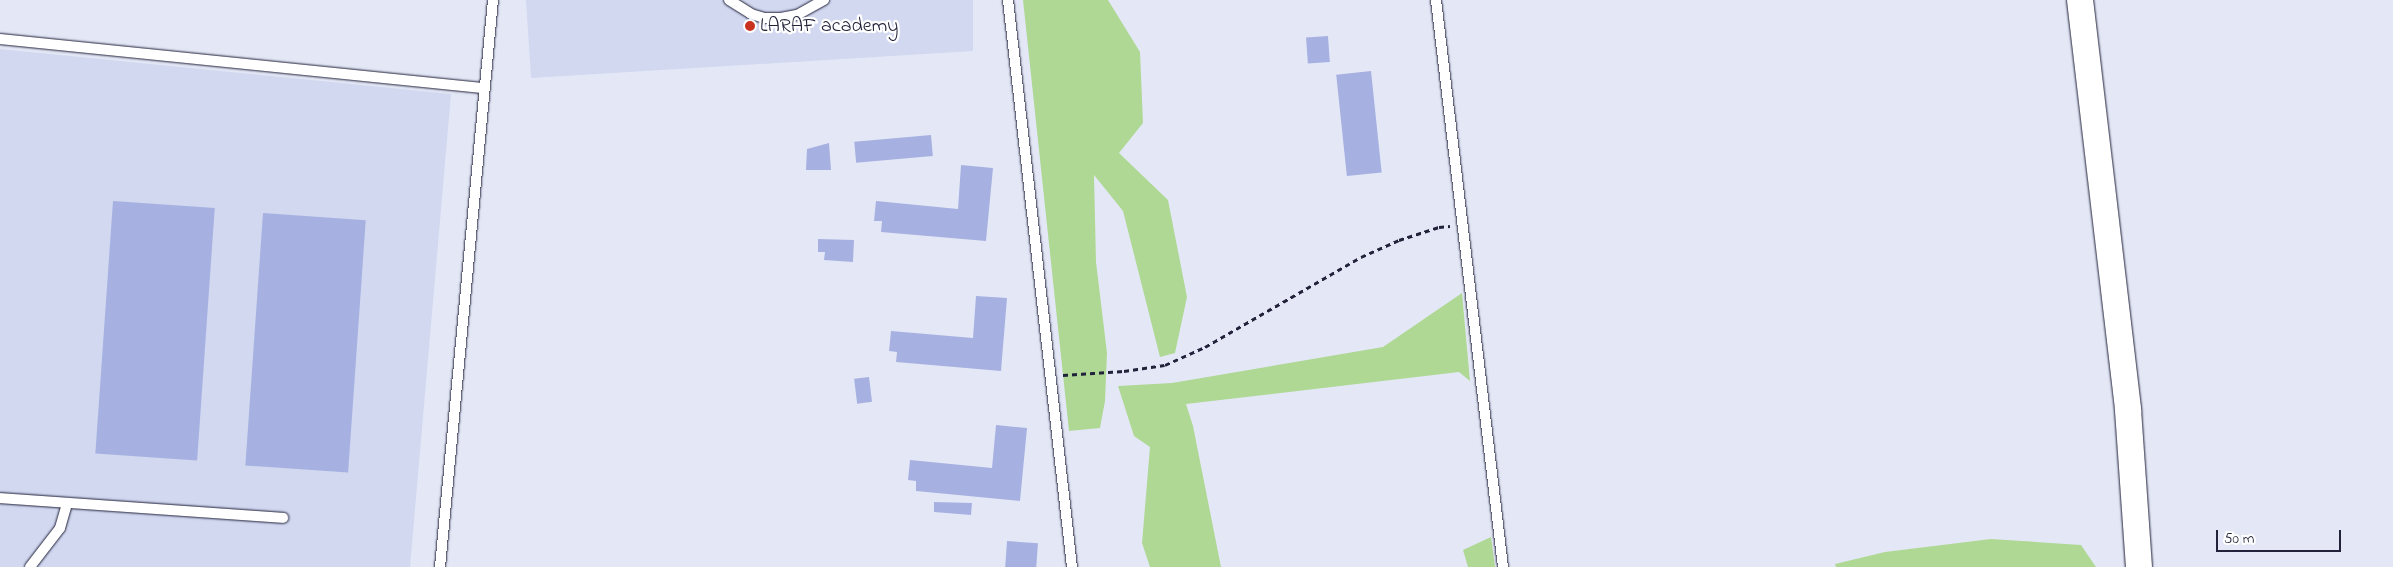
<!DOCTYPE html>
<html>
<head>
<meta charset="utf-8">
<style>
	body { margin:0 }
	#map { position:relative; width:2393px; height:567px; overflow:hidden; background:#e4e8f6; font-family:"Indie Flower",sans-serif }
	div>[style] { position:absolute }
	.built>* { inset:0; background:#d1d8f0 }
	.green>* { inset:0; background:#afd895 }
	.building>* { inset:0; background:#a6b1e1; transform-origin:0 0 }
	.path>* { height:3px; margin-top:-1.5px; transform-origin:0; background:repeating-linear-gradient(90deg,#22223b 0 5px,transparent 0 9px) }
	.roads { filter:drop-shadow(0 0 1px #22223b) drop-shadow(0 0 1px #22223b) }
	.lane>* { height:10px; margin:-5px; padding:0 5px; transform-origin:5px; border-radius:5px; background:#fff }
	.secondary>* { height:26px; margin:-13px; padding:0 13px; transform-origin:13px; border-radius:13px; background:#fff }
	.dots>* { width:14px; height:14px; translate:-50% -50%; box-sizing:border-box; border:2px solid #fff; border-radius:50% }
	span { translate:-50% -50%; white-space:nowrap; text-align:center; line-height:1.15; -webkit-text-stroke:4.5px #fff; paint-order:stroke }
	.poi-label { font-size:20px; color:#22223b }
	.left { translate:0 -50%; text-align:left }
	.scale { position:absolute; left:2216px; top:530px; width:125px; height:22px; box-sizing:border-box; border:2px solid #22223b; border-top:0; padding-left:6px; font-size:15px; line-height:18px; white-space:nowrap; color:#22223b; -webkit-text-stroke:4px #fff; paint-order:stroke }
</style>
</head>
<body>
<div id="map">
	<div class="built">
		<div style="clip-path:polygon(526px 0,973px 0,973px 51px,531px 78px)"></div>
		<div style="clip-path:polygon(0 49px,451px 94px,410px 567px,0 567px)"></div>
	</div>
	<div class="green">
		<div style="clip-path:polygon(1023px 0,1108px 0,1140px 52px,1143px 123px,1119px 153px,1168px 200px,1187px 297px,1175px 353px,1160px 357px,1123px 211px,1094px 175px,1096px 262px,1107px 353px,1105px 401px,1100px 428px,1069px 431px)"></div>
		<div style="clip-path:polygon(1462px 293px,1470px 381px,1459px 372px,1186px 404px,1193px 426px,1221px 567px,1150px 567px,1142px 543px,1150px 447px,1134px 436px,1118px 386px,1172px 383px,1383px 347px)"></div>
		<div style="clip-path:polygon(1491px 537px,1495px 567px,1468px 567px,1463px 550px)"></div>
		<div style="clip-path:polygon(1991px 539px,2081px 545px,2096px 567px,1836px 567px,1835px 564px,1885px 552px)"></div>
	</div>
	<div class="building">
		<div style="left:1328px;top:36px;width:26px;height:22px;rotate:86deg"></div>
		<div style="left:1371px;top:71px;width:102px;height:35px;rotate:84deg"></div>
		<div style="left:931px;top:135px;width:21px;height:77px;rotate:85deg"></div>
		<div style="clip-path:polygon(829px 143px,831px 170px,806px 170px,807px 149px)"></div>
		<div style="clip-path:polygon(961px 165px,993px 168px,986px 241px,881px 232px,882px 221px,874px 221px,876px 201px,958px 209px)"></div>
		<div style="left:113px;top:201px;width:102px;height:253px;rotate:4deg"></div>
		<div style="left:263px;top:213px;width:103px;height:253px;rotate:4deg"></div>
		<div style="clip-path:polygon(818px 239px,854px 240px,853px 262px,824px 260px,825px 252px,818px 252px)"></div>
		<div style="clip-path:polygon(976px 296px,1007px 298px,1001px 371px,896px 362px,897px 352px,889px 351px,891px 331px,973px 338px)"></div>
		<div style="left:869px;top:377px;width:25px;height:15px;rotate:83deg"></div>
		<div style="clip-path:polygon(996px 425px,1027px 428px,1020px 501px,916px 491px,916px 481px,908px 480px,910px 460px,992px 468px)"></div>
		<div style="clip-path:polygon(934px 502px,972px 503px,971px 515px,934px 512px)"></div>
		<div style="left:1007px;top:541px;width:31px;height:26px;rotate:4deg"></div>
	</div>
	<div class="path">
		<div style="left:1063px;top:375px;width:61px;rotate:-3.8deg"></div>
		<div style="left:1124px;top:371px;width:41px;rotate:-8.3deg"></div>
		<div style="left:1165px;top:365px;width:44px;rotate:-24.2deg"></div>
		<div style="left:1205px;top:347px;width:180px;rotate:-30deg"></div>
		<div style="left:1361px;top:257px;width:42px;rotate:-24.1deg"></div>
		<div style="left:1399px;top:240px;width:42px;rotate:-18deg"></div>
		<div style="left:1439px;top:227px;width:11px;rotate:-5deg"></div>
	</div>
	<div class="roads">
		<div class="lane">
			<div style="left:729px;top:0;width:26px;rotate:32deg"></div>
			<div style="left:751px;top:14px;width:14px;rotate:17deg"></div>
			<div style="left:764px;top:18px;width:17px"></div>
			<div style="left:781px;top:18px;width:16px;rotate:-11deg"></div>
			<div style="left:797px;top:15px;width:31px;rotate:-29deg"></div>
			<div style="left:1008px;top:0;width:571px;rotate:83.56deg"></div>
			<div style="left:1436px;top:0;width:571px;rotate:83.26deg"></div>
			<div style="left:0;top:39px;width:487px;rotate:5.8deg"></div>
			<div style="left:0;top:498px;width:284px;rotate:4deg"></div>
			<div style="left:30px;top:567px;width:49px;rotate:-52.4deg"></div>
			<div style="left:60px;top:528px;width:26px;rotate:-74deg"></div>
			<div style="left:440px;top:567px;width:569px;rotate:-84.66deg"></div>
		</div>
		<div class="secondary">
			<div style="left:2080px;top:0;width:413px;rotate:83.3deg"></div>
			<div style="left:2128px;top:410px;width:157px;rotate:86deg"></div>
		</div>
	</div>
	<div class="dots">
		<div style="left:750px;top:26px;background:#c8321e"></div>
	</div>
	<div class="poi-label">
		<span class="left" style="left:760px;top:26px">LARAF academy</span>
	</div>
	<div class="scale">50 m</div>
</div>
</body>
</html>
